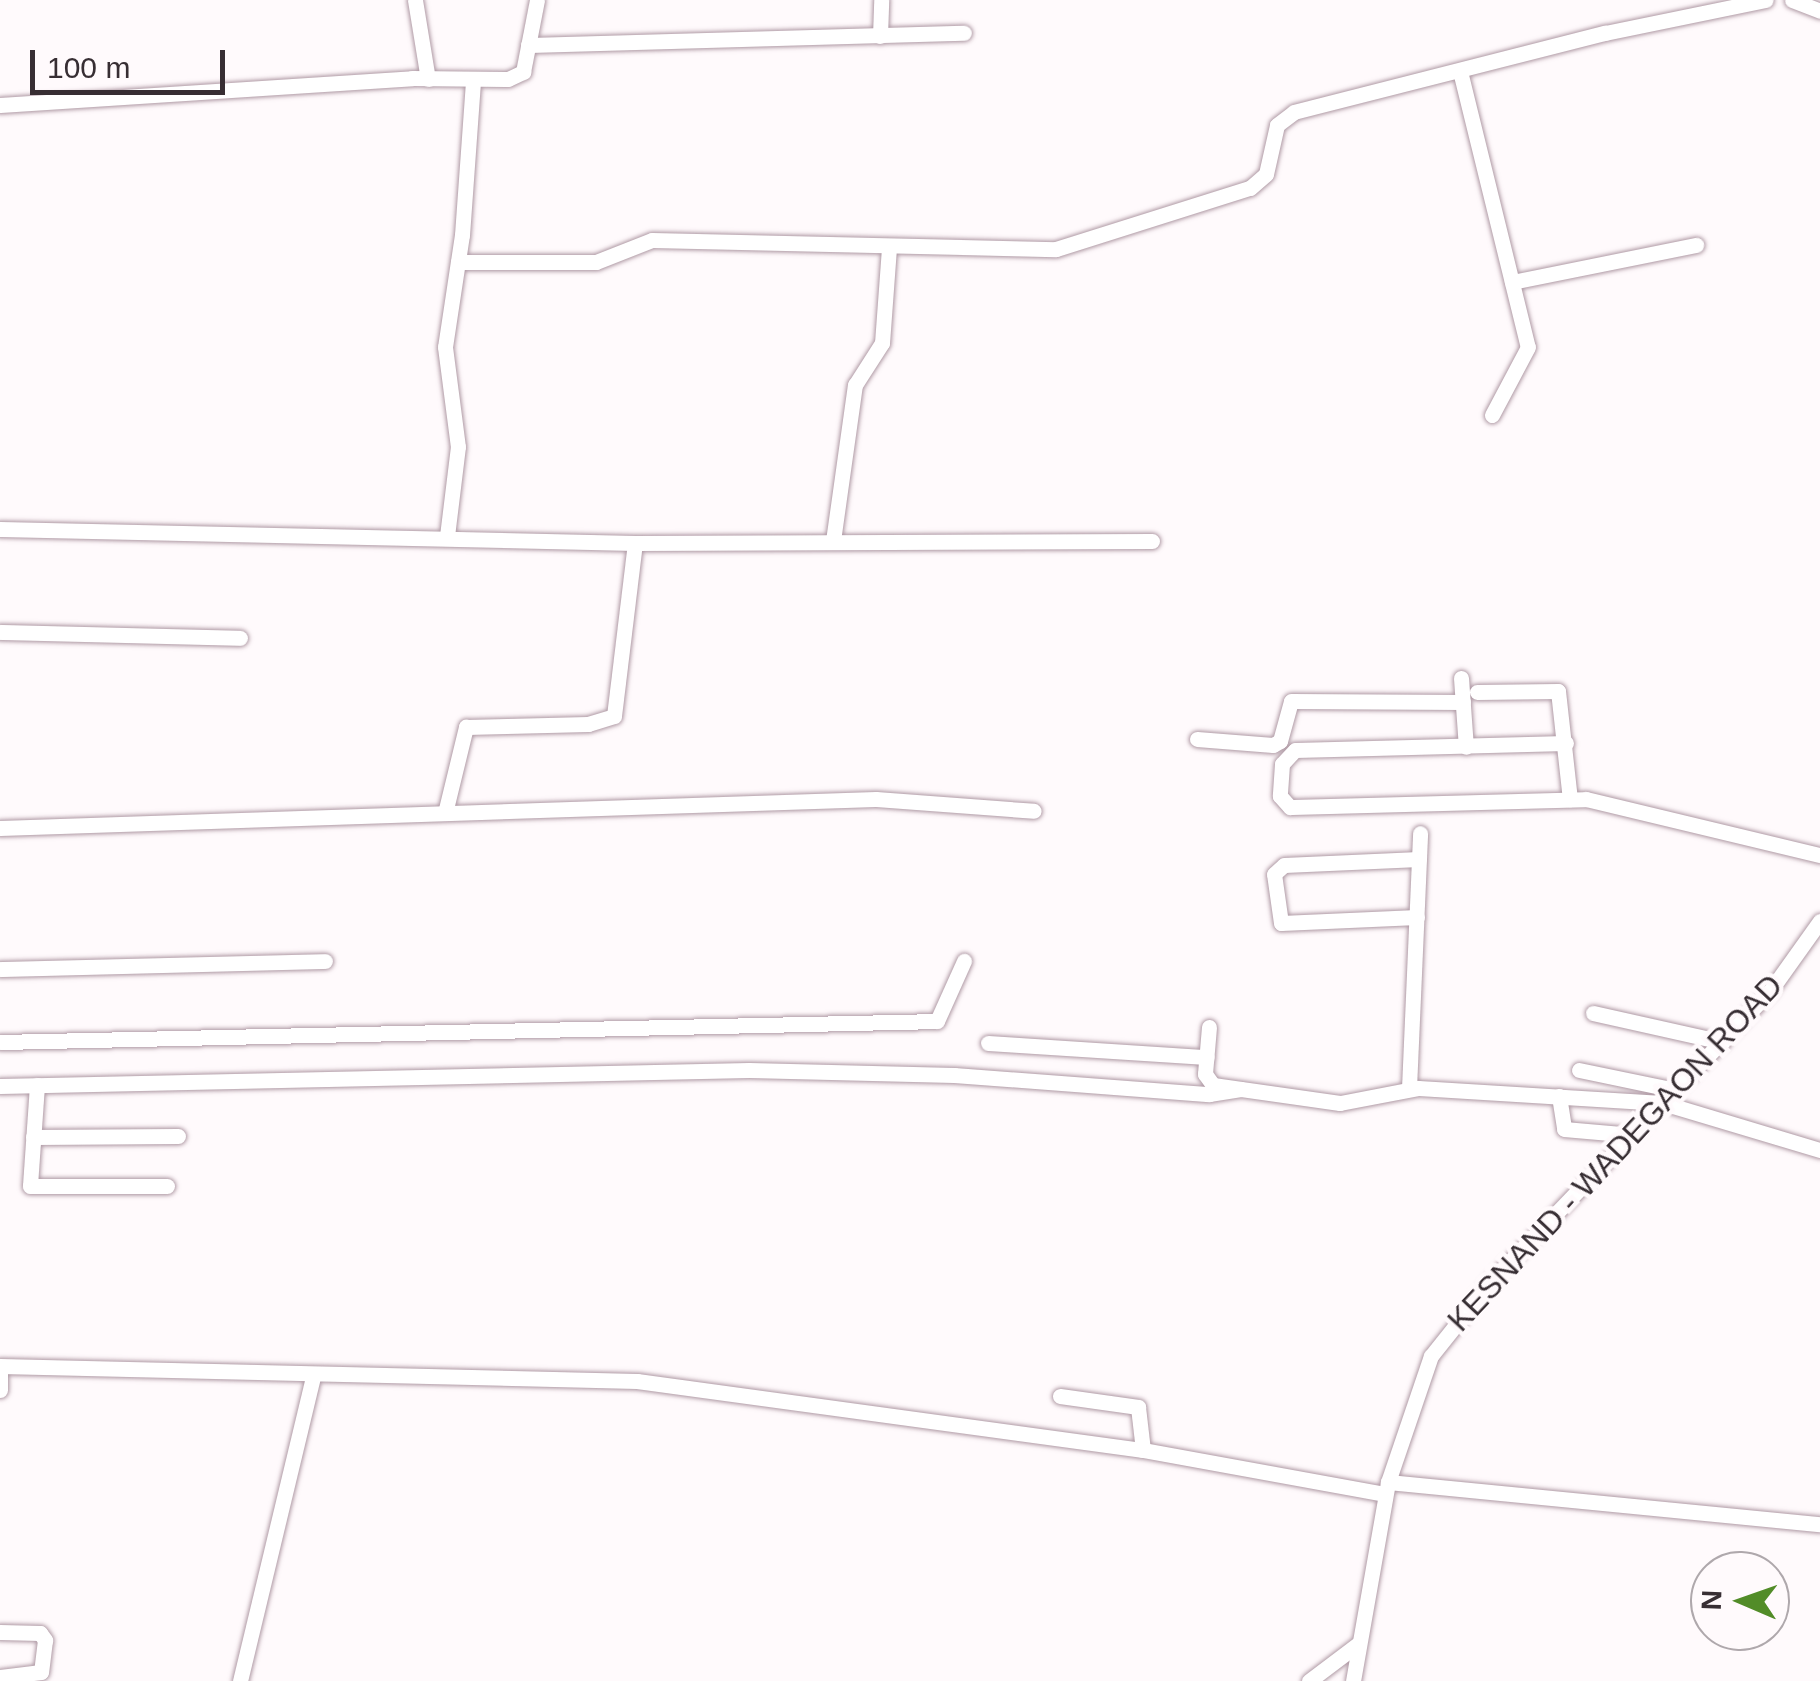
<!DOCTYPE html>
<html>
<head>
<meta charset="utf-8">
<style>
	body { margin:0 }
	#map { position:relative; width:1820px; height:1681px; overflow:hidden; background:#fffafc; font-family:Helvetica,sans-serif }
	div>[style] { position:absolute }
	.roads { filter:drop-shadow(0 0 2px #b09aa5) drop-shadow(0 0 2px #b09aa5) }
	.minor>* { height:15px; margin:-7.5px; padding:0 7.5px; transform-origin:7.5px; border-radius:7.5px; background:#fff }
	span { translate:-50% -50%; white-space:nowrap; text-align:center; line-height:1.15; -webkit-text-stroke:9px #fffafc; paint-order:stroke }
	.street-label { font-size:32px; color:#372e33 }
	.north { position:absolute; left:1690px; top:1551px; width:100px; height:100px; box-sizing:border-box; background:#fffafc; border:2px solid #afa8ac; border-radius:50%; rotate:272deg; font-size:28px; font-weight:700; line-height:40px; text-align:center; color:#372e33 }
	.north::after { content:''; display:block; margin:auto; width:35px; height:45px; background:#528c28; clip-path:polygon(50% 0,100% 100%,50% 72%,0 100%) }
	.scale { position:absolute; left:30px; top:50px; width:195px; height:45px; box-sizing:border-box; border:5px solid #372e33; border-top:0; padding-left:12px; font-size:30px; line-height:35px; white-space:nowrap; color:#372e33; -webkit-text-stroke:8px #fffafc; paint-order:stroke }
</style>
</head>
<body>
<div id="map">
	<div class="roads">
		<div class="minor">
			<div style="left:415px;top:0;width:80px;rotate:80.7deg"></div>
			<div style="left:1792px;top:0;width:30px;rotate:21deg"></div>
			<div style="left:880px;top:36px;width:36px;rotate:-88deg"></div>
			<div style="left:528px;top:45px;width:436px;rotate:-1.6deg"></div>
			<div style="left:1460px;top:71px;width:284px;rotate:76.2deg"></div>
			<div style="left:1528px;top:347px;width:77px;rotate:117.9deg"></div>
			<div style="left:0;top:105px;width:413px;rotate:-3.7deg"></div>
			<div style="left:412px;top:78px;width:96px;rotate:0.6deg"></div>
			<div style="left:508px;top:79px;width:17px;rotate:-25deg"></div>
			<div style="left:523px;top:72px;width:73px;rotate:-79deg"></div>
			<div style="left:458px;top:262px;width:138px"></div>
			<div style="left:596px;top:262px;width:60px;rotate:-21.4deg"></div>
			<div style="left:652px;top:240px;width:404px;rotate:1.3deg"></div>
			<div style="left:1056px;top:249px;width:203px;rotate:-17.5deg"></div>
			<div style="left:1250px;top:188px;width:21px;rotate:-41deg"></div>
			<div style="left:1266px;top:174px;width:50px;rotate:-77.3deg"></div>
			<div style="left:1277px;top:125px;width:21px;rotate:-37deg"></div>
			<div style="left:1294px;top:112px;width:321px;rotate:-14.3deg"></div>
			<div style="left:1605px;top:33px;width:164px;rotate:-11.6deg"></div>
			<div style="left:1512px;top:282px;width:188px;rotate:-11.4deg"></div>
			<div style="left:0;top:529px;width:635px;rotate:1.26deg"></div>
			<div style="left:635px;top:543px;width:517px;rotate:-0.22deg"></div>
			<div style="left:447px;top:536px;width:90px;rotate:-83deg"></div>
			<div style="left:458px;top:447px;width:101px;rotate:-97.4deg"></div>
			<div style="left:445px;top:347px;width:113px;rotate:-81.4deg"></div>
			<div style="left:462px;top:235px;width:153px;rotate:-85.9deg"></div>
			<div style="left:833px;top:541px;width:158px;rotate:-82deg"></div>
			<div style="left:855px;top:385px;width:50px;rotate:-57.3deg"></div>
			<div style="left:882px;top:343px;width:96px;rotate:-85.8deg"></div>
			<div style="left:0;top:632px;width:240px;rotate:1.4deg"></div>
			<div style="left:1461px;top:678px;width:69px;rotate:85.9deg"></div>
			<div style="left:1477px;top:692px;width:81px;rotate:-0.7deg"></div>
			<div style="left:1558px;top:691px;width:109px;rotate:83.7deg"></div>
			<div style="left:1197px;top:739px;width:76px;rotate:4.5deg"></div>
			<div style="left:1273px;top:745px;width:8px;rotate:-30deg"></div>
			<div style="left:1280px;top:741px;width:41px;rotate:-74.6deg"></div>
			<div style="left:1291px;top:701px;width:172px;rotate:0.3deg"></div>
			<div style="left:1566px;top:743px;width:271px;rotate:178.5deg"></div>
			<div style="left:1295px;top:750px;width:19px;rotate:133deg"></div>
			<div style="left:1282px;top:764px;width:32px;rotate:94deg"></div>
			<div style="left:1280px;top:796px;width:15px;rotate:48deg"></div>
			<div style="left:1290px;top:807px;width:296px;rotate:-1.5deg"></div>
			<div style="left:1586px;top:799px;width:241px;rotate:13.5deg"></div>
			<div style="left:445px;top:813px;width:89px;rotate:-76.3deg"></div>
			<div style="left:466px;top:727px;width:122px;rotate:-1.4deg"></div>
			<div style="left:588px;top:724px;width:27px;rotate:-17deg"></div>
			<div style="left:614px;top:716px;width:174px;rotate:-83.1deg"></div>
			<div style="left:0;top:828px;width:876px;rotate:-1.9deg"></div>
			<div style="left:876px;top:799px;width:158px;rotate:4.3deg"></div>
			<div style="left:1417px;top:917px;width:136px;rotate:177.5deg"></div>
			<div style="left:1281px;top:923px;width:49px;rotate:-98.1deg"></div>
			<div style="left:1274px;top:874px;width:13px;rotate:-42deg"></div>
			<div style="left:1284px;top:865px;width:135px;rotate:-2.5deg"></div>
			<div style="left:0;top:969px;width:325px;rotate:-1.4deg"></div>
			<div style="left:1593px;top:1013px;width:133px;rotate:12.6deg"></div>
			<div style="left:1209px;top:1027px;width:47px;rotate:94.9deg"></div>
			<div style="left:1205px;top:1074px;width:14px;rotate:54deg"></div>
			<div style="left:1213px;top:1085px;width:128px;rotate:8.1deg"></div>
			<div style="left:1340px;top:1103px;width:79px;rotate:-10.9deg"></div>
			<div style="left:1418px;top:1088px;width:245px;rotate:3.5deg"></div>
			<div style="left:1663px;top:1103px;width:164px;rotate:16.7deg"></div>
			<div style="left:0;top:1042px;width:937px;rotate:-1.28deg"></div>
			<div style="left:937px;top:1021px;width:66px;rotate:-65.8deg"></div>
			<div style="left:988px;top:1043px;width:219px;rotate:3.7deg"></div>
			<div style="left:1579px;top:1070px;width:99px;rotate:11.7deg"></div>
			<div style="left:37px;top:1085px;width:101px;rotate:94deg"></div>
			<div style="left:30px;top:1186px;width:137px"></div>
			<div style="left:0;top:1086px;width:749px;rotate:-1.22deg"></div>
			<div style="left:749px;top:1070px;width:205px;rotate:1.4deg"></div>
			<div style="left:954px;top:1075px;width:256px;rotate:4.3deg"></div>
			<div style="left:1209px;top:1094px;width:32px;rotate:-9deg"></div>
			<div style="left:1409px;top:1088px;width:255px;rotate:-87.5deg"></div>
			<div style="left:1559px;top:1096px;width:33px;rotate:81deg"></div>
			<div style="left:1564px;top:1129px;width:69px;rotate:5deg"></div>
			<div style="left:33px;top:1137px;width:145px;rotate:-0.4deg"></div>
			<div style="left:0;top:1366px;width:637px;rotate:1.35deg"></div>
			<div style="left:637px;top:1381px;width:511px;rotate:7.77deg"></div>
			<div style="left:1143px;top:1450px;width:246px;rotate:10.3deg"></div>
			<div style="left:0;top:1369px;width:21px;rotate:90deg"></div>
			<div style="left:1060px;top:1396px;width:79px;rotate:8deg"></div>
			<div style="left:1138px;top:1407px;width:43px;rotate:83.4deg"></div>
			<div style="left:1388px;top:1482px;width:434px;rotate:5.6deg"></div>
			<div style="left:0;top:1632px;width:40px;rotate:1.4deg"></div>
			<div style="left:40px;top:1633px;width:9px;rotate:54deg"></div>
			<div style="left:45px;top:1640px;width:32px;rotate:97deg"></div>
			<div style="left:41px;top:1672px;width:41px;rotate:173deg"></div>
			<div style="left:240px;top:1681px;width:313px;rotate:-76.5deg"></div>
			<div style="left:1309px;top:1681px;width:61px;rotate:-37.1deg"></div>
			<div style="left:1353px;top:1681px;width:202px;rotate:-80deg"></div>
			<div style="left:1388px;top:1482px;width:133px;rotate:-71.2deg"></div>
			<div style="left:1431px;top:1356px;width:95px;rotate:-51.4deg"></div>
			<div style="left:1490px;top:1282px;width:404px;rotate:-46.1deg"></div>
			<div style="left:1770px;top:991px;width:86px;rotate:-54.5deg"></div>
		</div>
	</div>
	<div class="street-label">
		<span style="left:1615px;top:1153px;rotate:-47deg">KESNAND - WADEGAON ROAD</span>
	</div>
	<div class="north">N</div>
	<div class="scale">100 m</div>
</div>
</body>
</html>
